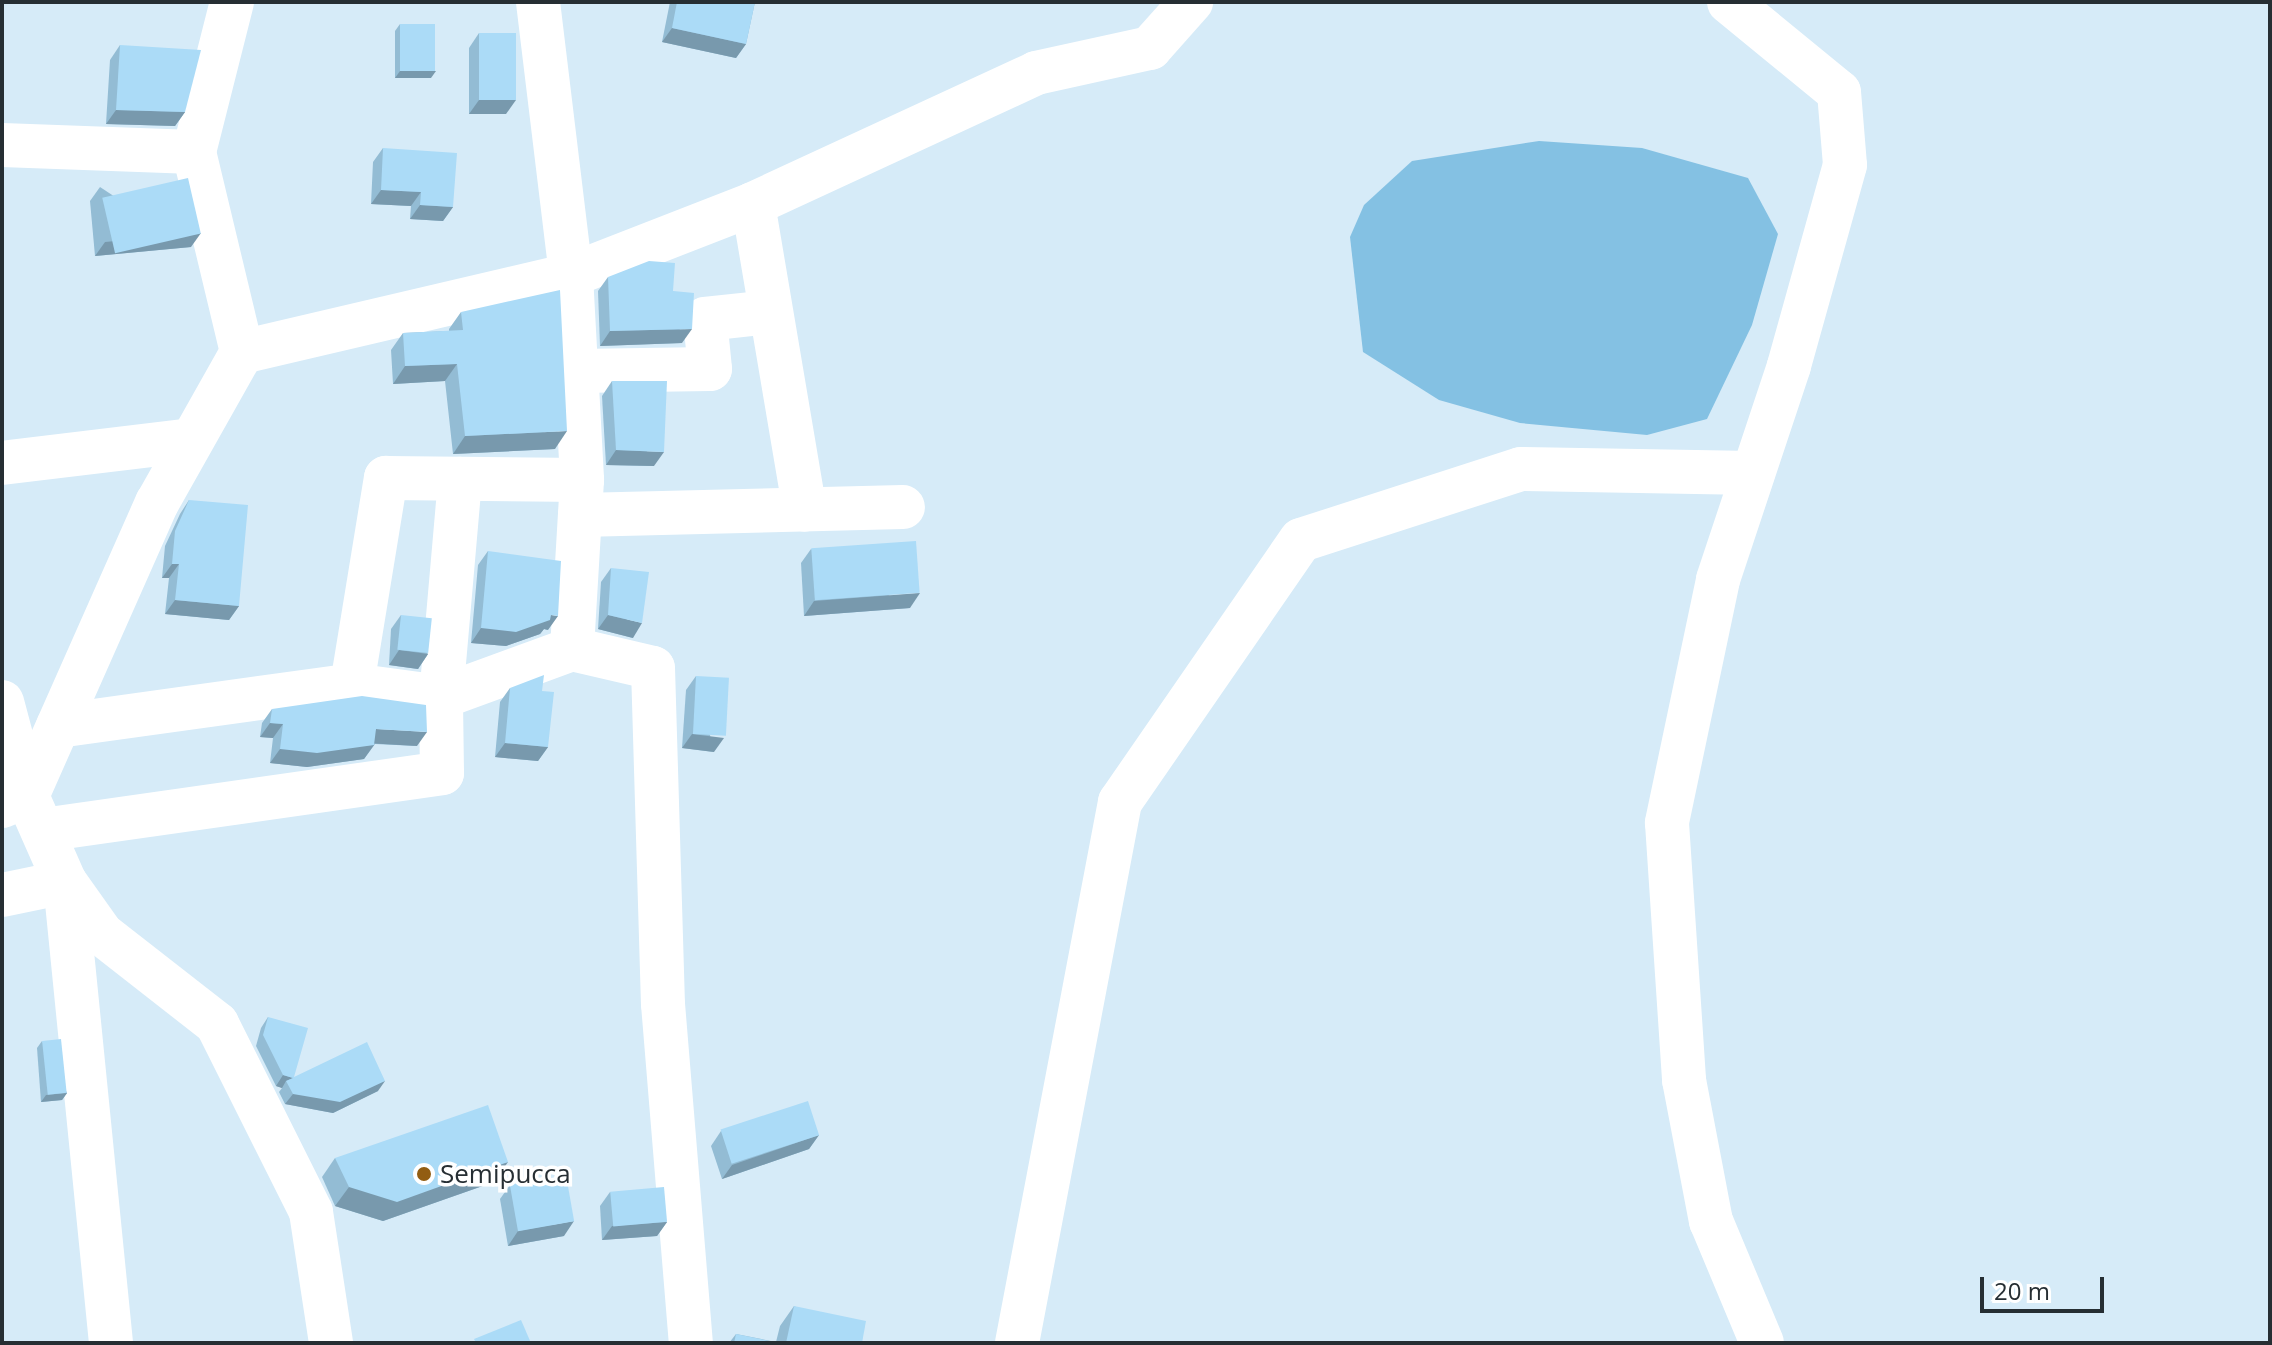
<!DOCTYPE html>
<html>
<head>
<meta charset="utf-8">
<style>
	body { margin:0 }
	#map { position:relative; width:2272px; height:1345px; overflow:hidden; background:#d6ebf8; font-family:"Open Sans",sans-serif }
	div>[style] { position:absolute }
	.water>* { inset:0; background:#84c1e3 }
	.street>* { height:44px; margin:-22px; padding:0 22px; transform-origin:22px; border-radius:22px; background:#fff }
	.wall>* { inset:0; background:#93bcd4 }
	.shaded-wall>* { inset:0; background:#7899ad }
	.building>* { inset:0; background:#abdbf7; transform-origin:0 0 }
	.dots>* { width:22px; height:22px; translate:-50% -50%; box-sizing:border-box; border:4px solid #fff; border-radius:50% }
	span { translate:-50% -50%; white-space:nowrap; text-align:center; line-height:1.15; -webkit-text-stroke:7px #fff; paint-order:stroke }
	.poi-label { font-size:26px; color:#262e33 }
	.left { translate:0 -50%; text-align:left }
	.frame { position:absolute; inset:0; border:4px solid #262e33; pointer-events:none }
	.scale { position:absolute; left:1980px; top:1277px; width:124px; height:36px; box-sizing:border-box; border:4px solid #262e33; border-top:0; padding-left:10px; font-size:24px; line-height:28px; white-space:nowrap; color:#262e33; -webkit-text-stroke:6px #fff; paint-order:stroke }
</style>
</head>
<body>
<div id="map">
	<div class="water">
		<div style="clip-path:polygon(1539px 141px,1642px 148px,1748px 178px,1778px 234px,1752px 325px,1707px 419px,1647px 435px,1520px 423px,1439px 400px,1363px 352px,1350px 237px,1364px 205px,1412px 161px)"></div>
	</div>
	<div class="street">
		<div style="left:538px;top:2px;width:275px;rotate:83.1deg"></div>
		<div style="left:571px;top:275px;width:205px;rotate:86.9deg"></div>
		<div style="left:582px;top:480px;width:169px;rotate:93.4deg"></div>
		<div style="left:572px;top:649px;width:83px;rotate:13.2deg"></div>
		<div style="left:653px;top:668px;width:336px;rotate:88.3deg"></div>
		<div style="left:663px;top:1004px;width:340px;rotate:85.3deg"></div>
		<div style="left:1729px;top:2px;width:142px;rotate:39.3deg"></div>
		<div style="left:1839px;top:92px;width:73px;rotate:85.3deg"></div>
		<div style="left:1845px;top:165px;width:209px;rotate:105.6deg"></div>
		<div style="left:1789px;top:366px;width:225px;rotate:108.4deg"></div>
		<div style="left:1718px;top:580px;width:248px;rotate:101.9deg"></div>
		<div style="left:1667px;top:823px;width:258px;rotate:86.2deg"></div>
		<div style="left:1684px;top:1080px;width:144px;rotate:79.2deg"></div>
		<div style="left:1711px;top:1221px;width:132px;rotate:67.3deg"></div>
		<div style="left:2px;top:145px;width:192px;rotate:2.1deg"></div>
		<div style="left:194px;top:152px;width:206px;rotate:76.5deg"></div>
		<div style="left:194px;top:152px;width:155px;rotate:-75.8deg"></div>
		<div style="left:753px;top:204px;width:310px;rotate:80.4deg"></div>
		<div style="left:576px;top:371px;width:134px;rotate:-0.9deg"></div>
		<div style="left:710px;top:369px;width:50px;rotate:-95.7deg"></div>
		<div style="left:705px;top:319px;width:66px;rotate:-6.1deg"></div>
		<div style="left:2px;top:463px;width:191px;rotate:-6.9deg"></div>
		<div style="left:580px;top:515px;width:323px;rotate:-1.4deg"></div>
		<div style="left:352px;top:685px;width:90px;rotate:7.7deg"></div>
		<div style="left:441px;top:697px;width:219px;rotate:-85deg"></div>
		<div style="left:2px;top:702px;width:97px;rotate:75.1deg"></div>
		<div style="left:27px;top:796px;width:94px;rotate:66.2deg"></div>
		<div style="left:65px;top:882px;width:64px;rotate:168.3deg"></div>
		<div style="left:58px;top:726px;width:297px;rotate:-7.9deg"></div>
		<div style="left:352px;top:685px;width:210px;rotate:-80.7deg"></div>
		<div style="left:386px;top:478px;width:196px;rotate:0.6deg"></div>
		<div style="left:2px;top:806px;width:27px;rotate:-22deg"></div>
		<div style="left:27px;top:796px;width:321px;rotate:-66.1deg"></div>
		<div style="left:157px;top:503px;width:173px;rotate:-60.6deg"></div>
		<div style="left:242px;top:352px;width:338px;rotate:-13.2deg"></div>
		<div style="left:571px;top:275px;width:195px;rotate:-21.3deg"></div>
		<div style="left:753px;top:204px;width:312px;rotate:-24.8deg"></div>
		<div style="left:1036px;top:73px;width:117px;rotate:-12.4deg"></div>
		<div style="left:1150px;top:48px;width:62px;rotate:-48.3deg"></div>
		<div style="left:43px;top:830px;width:403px;rotate:-8.1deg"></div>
		<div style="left:442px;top:773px;width:76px;rotate:-90.8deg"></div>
		<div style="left:441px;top:697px;width:140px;rotate:-20.1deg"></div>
		<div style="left:111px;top:1343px;width:463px;rotate:-95.7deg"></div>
		<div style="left:65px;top:882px;width:64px;rotate:54.6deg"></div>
		<div style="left:102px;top:934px;width:146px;rotate:38deg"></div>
		<div style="left:217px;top:1024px;width:210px;rotate:63.4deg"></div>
		<div style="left:311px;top:1212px;width:133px;rotate:81.3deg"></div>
		<div style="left:1017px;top:1343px;width:551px;rotate:-79.22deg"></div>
		<div style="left:1120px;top:802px;width:318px;rotate:-55.4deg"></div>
		<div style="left:1301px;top:540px;width:231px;rotate:-17.9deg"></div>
		<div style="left:1521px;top:469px;width:232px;rotate:1deg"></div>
	</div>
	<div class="wall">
		<div style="clip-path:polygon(670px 2px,755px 2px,746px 44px,736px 58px,662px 42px)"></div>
		<div style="clip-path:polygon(400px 24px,431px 78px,395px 78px,395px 31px)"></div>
		<div style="clip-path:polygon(479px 33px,506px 114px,469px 114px,469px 48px)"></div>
		<div style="clip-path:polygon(120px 45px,185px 112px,175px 126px,106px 124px,110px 60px)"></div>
		<div style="clip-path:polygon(383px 148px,453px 207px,443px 221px,410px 219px,411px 206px,371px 204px,373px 162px)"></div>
		<div style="clip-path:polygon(100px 187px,191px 247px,95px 256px,90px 201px)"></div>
		<div style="clip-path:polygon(608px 277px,673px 291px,682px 343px,600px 346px,598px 291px)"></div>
		<div style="clip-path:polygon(461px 312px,555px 449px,453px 454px,445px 381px,393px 384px,391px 350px,403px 333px,449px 331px,449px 329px)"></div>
		<div style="clip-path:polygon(612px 381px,654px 466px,606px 465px,602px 396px)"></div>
		<div style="clip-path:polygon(189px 500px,239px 606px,229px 620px,165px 614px,169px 578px,162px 578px,165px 546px,180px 514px)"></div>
		<div style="clip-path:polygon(811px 549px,910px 608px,804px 616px,801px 563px)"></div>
		<div style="clip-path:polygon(488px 551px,548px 630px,544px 629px,540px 634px,506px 646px,471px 643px,478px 565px)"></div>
		<div style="clip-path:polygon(611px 568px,633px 638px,598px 629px,601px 582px)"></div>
		<div style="clip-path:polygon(401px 615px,428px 654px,418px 669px,389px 665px,391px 629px)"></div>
		<div style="clip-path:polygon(696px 676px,714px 752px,682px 748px,686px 690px)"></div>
		<div style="clip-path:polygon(510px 688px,548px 747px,538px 761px,495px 757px,500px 702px)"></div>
		<div style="clip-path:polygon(272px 709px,417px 746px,375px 744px,364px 759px,307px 767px,270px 763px,273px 738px,260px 737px,262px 723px)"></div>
		<div style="clip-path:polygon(268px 1017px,294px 1077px,378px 1091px,333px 1113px,285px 1104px,279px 1092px,282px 1088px,276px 1086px,256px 1046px,261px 1028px)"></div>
		<div style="clip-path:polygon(42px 1041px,67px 1093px,62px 1100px,41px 1102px,37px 1048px)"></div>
		<div style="clip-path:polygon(721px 1131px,819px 1135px,809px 1149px,722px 1179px,711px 1146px)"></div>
		<div style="clip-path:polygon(335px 1158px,494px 1182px,383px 1221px,335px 1206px,322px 1177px)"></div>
		<div style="clip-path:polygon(510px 1185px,564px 1236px,508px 1246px,500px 1199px)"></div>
		<div style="clip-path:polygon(610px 1192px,667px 1222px,657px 1236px,602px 1240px,600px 1206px)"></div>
		<div style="clip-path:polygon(794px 1306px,862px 1343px,729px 1343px,736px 1334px,776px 1342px,780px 1326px)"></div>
	</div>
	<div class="shaded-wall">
		<div style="clip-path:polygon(672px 28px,746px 44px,736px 58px,662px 42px)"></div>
		<div style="clip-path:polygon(400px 71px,436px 71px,431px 78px,395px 78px)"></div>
		<div style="clip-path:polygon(479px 100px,516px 100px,506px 114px,469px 114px)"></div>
		<div style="clip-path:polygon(116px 110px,185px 112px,175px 126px,106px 124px)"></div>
		<div style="clip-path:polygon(381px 190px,421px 192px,411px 206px,371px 204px)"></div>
		<div style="clip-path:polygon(420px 205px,453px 207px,443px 221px,410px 219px)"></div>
		<div style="clip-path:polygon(201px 233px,191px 247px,95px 256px,105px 242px)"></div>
		<div style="clip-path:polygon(692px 329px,682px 343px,600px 346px,610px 331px)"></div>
		<div style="clip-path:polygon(457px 364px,445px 381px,393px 384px,405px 366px)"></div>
		<div style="clip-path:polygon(567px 431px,555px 449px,453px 454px,465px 436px)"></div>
		<div style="clip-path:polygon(616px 450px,664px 452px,654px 466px,606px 465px)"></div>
		<div style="clip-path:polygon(172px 564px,179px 564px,169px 578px,162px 578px)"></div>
		<div style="clip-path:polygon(920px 593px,910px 608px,804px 616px,814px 601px)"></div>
		<div style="clip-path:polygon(175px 600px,239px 606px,229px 620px,165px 614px)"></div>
		<div style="clip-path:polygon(551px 615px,558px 616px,548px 630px,544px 629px,540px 634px,506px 646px,471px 643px,481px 628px)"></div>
		<div style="clip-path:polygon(608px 615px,642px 623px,633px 638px,598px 629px)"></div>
		<div style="clip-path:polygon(399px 650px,428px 654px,418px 669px,389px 665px)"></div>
		<div style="clip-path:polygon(270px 723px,283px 724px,273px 738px,260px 737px)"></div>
		<div style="clip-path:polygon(376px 729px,427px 732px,417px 746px,366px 743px)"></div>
		<div style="clip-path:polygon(692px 734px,724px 738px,714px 752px,682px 748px)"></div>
		<div style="clip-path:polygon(505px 743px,548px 747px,538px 761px,495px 757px)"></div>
		<div style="clip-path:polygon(374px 745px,364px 759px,307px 767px,270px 763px,280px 749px)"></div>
		<div style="clip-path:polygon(283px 1075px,293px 1078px,286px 1081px,282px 1088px,276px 1086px)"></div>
		<div style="clip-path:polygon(385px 1081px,378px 1091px,333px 1113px,285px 1104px,293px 1094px)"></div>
		<div style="clip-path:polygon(67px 1093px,62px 1100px,41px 1102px,46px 1095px)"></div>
		<div style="clip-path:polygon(819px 1135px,809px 1149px,722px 1179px,732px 1165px)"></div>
		<div style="clip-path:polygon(508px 1162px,494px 1182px,383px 1221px,335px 1206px,349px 1187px)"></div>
		<div style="clip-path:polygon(574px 1221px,564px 1236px,508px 1246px,518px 1231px)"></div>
		<div style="clip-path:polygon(667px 1222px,657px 1236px,602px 1240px,612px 1226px)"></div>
	</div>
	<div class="building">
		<div style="clip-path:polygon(677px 2px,755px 2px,746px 44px,672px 28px)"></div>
		<div style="left:400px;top:24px;width:35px;height:47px"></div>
		<div style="left:479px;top:33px;width:37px;height:67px"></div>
		<div style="clip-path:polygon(120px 45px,201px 50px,185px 112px,116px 110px)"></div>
		<div style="clip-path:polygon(383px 148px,457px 153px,453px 207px,420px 205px,421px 192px,381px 190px)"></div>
		<div style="left:188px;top:178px;width:57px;height:88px;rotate:77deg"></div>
		<div style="clip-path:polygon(649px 261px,675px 263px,673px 291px,694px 293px,692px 329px,610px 331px,608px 277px)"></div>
		<div style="clip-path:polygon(560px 290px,567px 431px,465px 436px,457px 364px,405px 366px,403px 333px,463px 330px,461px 312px)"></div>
		<div style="clip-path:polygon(612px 381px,667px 381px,664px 452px,616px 450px)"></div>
		<div style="clip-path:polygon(189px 500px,248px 505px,239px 606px,175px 600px,179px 564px,172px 564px,175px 531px)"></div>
		<div style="left:916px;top:541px;width:52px;height:105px;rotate:86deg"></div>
		<div style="clip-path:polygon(488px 551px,561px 561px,558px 616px,551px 615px,550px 620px,516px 632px,481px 628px)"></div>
		<div style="clip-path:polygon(611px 568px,649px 572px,642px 623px,608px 615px)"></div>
		<div style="left:401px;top:615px;width:31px;height:35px;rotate:6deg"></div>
		<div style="clip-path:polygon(544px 675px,542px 691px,554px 692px,548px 747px,505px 743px,510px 688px)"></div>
		<div style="left:696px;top:676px;width:33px;height:58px;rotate:3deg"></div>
		<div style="clip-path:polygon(362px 696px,426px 705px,427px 732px,376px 729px,374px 745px,317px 753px,280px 749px,283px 724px,270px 723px,272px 709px)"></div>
		<div style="clip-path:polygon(268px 1017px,308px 1028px,294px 1077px,367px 1042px,385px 1081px,340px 1102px,293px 1094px,286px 1081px,293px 1078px,283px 1075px,263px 1035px)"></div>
		<div style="left:61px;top:1039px;width:54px;height:19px;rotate:84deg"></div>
		<div style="left:808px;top:1101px;width:36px;height:92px;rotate:72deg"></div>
		<div style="clip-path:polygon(488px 1105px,508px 1162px,397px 1202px,349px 1187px,335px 1158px)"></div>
		<div style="left:566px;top:1175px;width:47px;height:57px;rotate:80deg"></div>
		<div style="left:664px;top:1187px;width:35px;height:54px;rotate:85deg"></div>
		<div style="clip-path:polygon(794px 1306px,866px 1321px,862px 1343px,786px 1343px)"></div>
		<div style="clip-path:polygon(521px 1320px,531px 1343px,476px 1343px,474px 1339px)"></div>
		<div style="clip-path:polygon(736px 1334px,779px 1343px,734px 1343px)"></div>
	</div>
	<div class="dots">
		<div style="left:424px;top:1174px;background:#925d12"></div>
	</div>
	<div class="poi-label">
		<span class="left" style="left:440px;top:1174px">Semipucca</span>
	</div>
	<div class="frame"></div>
	<div class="scale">20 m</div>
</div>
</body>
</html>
